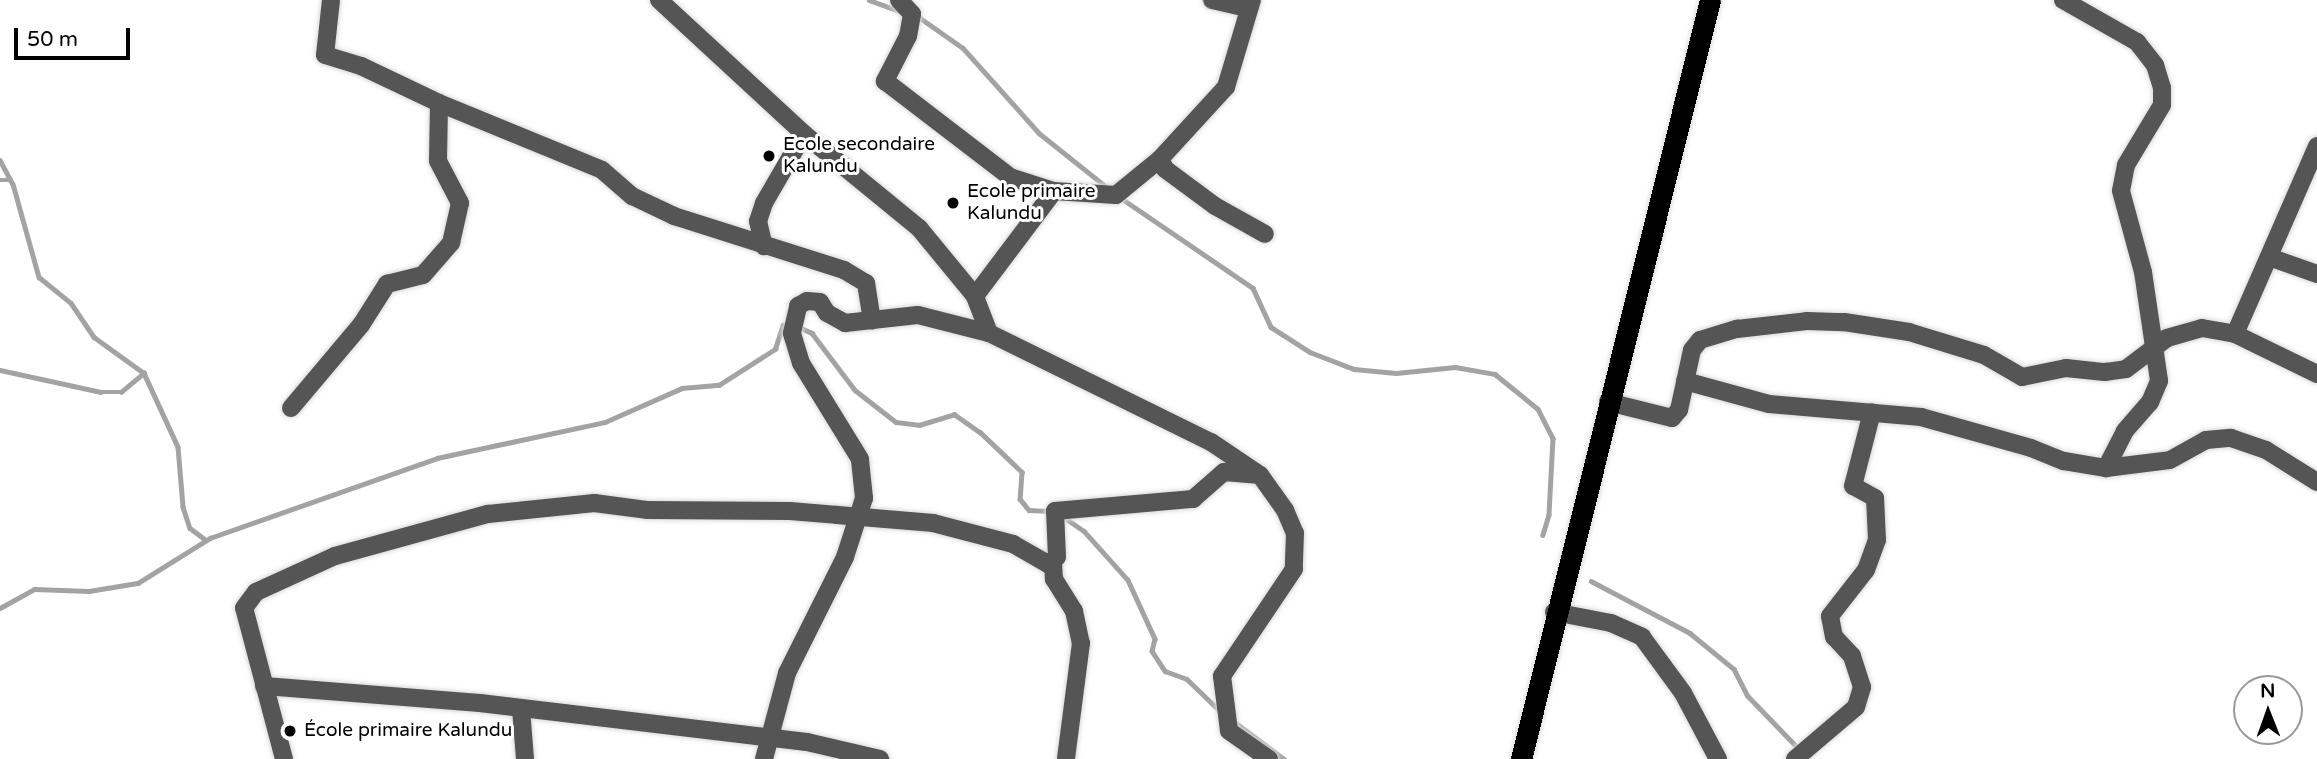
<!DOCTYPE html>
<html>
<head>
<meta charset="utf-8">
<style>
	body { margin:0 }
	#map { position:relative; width:2317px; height:759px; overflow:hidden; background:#fff; font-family:"Varela Round",sans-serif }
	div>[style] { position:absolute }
	.stream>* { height:4.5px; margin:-2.25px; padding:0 2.25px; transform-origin:2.25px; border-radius:2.25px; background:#a3a3a3 }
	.roads { filter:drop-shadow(0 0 2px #dbdbdb) drop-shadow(0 0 2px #dbdbdb) }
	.minor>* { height:18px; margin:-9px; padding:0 9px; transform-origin:9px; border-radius:9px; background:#555 }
	.highway>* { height:21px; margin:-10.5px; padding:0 10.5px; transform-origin:10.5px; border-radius:10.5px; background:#000 }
	.dots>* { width:19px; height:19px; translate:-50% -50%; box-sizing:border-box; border:4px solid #fff; border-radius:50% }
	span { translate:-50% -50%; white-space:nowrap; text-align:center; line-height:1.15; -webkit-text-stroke:6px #fff; paint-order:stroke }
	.poi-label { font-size:19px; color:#000 }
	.left { translate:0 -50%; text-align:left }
	.north { position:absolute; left:2233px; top:675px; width:70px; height:70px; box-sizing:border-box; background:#fff; border:2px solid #999; border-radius:50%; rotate:359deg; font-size:19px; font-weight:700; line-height:28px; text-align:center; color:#000 }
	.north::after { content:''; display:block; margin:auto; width:24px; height:32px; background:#000; clip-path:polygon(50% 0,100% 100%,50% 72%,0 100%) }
	.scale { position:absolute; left:14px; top:28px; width:116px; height:32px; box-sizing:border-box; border:4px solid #000; border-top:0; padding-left:9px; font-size:21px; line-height:24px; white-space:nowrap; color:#000; -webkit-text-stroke:5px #fff; paint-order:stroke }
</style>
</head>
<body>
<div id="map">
	<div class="stream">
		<div style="left:869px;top:0;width:33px;rotate:20deg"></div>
		<div style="left:916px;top:15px;width:57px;rotate:35.1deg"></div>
		<div style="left:963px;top:48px;width:114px;rotate:48.2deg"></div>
		<div style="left:1039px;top:133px;width:88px;rotate:38.6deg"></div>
		<div style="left:0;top:160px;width:27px;rotate:62deg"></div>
		<div style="left:13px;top:184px;width:97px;rotate:74.4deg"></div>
		<div style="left:39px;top:277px;width:41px;rotate:39.1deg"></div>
		<div style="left:71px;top:303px;width:41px;rotate:55.9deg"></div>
		<div style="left:94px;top:337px;width:62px;rotate:35.8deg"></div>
		<div style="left:144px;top:373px;width:81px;rotate:65.3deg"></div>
		<div style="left:178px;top:447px;width:60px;rotate:85.2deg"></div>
		<div style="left:183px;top:507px;width:22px;rotate:72deg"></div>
		<div style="left:190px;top:528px;width:20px;rotate:37deg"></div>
		<div style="left:0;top:180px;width:11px"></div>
		<div style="left:1121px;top:198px;width:160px;rotate:34.3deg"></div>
		<div style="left:1253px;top:288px;width:43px;rotate:65.2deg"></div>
		<div style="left:1271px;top:327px;width:46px;rotate:32.7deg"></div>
		<div style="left:1310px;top:352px;width:47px;rotate:21.1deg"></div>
		<div style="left:1354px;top:369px;width:42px;rotate:5.4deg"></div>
		<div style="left:1396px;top:373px;width:59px;rotate:-5.8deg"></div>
		<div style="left:1455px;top:367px;width:41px;rotate:9.9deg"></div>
		<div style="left:1495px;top:374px;width:55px;rotate:39.1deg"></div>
		<div style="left:1538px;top:409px;width:33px;rotate:63deg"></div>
		<div style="left:1553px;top:438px;width:77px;rotate:93deg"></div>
		<div style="left:1549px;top:515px;width:21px;rotate:107deg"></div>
		<div style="left:797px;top:326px;width:17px;rotate:25deg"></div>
		<div style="left:812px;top:333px;width:71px;rotate:53deg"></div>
		<div style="left:855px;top:390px;width:52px;rotate:38deg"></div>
		<div style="left:896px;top:422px;width:23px;rotate:7deg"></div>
		<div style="left:919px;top:425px;width:37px;rotate:-17deg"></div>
		<div style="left:954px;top:414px;width:32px;rotate:35deg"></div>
		<div style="left:980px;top:432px;width:58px;rotate:43.6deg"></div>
		<div style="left:1022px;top:472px;width:27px;rotate:94deg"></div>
		<div style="left:1020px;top:499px;width:14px;rotate:51deg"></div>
		<div style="left:1029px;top:510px;width:21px;rotate:3deg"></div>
		<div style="left:0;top:370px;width:103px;rotate:12.3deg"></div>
		<div style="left:101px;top:392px;width:20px"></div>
		<div style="left:121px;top:392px;width:30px;rotate:-40deg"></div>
		<div style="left:1061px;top:515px;width:28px;rotate:35deg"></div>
		<div style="left:1084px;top:531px;width:66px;rotate:48.1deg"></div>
		<div style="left:1128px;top:580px;width:65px;rotate:65.4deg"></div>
		<div style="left:1155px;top:639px;width:12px;rotate:104deg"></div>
		<div style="left:1152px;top:651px;width:24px;rotate:57deg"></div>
		<div style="left:1165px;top:671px;width:23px;rotate:20deg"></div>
		<div style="left:1187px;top:679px;width:46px;rotate:44.1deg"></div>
		<div style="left:1591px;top:581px;width:112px;rotate:27.7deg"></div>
		<div style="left:1690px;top:633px;width:57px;rotate:39.3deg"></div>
		<div style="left:1734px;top:669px;width:30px;rotate:63deg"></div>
		<div style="left:1748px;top:696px;width:76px;rotate:46.1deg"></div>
		<div style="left:0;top:608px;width:39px;rotate:-29deg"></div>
		<div style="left:34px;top:589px;width:55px;rotate:2.1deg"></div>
		<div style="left:89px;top:591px;width:50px;rotate:-9.3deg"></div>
		<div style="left:138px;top:583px;width:85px;rotate:-32deg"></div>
		<div style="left:210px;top:538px;width:241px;rotate:-19.4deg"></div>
		<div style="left:437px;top:458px;width:172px;rotate:-12.1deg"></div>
		<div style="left:605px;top:422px;width:84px;rotate:-23.8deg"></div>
		<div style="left:682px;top:388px;width:37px;rotate:-5deg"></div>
		<div style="left:719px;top:385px;width:67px;rotate:-32.7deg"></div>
		<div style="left:775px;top:349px;width:25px;rotate:-72deg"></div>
		<div style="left:783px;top:325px;width:6px"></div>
		<div style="left:1232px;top:720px;width:65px;rotate:36.9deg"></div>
	</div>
	<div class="roads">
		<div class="minor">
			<div style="left:331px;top:0;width:55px;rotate:96.2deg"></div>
			<div style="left:325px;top:55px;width:38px;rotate:17deg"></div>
			<div style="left:361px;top:66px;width:86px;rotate:25.4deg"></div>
			<div style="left:439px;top:103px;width:176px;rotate:22.3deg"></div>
			<div style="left:602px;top:170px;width:40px;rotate:41deg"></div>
			<div style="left:632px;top:196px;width:47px;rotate:25.5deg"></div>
			<div style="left:674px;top:216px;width:178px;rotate:17.6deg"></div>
			<div style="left:844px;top:270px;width:26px;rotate:31deg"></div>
			<div style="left:866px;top:283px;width:38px;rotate:81deg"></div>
			<div style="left:659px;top:0;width:197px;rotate:42.7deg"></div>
			<div style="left:804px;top:134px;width:80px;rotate:120.1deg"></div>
			<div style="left:764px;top:203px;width:19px;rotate:108deg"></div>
			<div style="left:758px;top:221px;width:26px;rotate:77deg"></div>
			<div style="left:899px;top:0;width:19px;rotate:47deg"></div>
			<div style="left:912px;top:14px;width:22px;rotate:100deg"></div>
			<div style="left:908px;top:36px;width:51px;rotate:117.1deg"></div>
			<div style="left:885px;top:81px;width:158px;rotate:37.5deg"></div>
			<div style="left:1010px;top:177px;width:46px;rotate:17.7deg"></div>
			<div style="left:1212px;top:0;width:37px;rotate:13deg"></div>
			<div style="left:2063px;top:0;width:85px;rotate:29.6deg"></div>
			<div style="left:2137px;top:42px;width:29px;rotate:52deg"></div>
			<div style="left:2155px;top:65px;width:24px;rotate:73deg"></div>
			<div style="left:2162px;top:88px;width:17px;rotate:90deg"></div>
			<div style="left:2162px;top:105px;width:70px;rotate:121deg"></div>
			<div style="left:2126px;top:165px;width:26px;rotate:101deg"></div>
			<div style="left:2121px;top:191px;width:84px;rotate:74.8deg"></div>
			<div style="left:2143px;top:272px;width:110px;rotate:81.6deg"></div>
			<div style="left:2159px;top:381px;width:23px;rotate:113deg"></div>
			<div style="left:2150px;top:402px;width:38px;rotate:131deg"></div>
			<div style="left:2125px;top:431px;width:42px;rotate:117.2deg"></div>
			<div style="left:804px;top:134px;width:149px;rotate:39.3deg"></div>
			<div style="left:919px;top:228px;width:88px;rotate:50.5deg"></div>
			<div style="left:1160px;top:159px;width:11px;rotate:63deg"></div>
			<div style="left:1165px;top:169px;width:62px;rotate:36.5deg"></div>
			<div style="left:1215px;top:206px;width:57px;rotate:29.2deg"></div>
			<div style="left:2269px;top:257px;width:51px;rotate:19.5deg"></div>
			<div style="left:989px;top:333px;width:40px;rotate:-111deg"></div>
			<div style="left:975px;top:296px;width:131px;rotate:-53deg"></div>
			<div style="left:1054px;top:191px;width:62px;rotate:3.7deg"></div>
			<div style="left:1116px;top:195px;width:57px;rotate:-39.3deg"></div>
			<div style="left:1160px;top:159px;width:98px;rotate:-47.5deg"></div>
			<div style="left:1226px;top:87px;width:91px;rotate:-73.4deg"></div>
			<div style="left:2235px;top:334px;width:205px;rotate:-66.4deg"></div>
			<div style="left:1685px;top:381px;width:87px;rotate:15.3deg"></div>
			<div style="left:1769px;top:404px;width:153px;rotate:4.9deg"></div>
			<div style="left:1921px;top:417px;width:114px;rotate:15.7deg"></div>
			<div style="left:2031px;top:448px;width:35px;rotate:22deg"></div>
			<div style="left:2064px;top:461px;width:43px;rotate:9.5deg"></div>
			<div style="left:2106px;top:468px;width:64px;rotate:-7.1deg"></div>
			<div style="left:2170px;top:460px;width:41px;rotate:-29.1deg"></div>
			<div style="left:2206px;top:440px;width:25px;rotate:-5deg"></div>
			<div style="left:2231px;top:438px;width:37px;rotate:19deg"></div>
			<div style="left:2266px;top:450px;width:60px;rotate:32.1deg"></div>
			<div style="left:1608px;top:402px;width:66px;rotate:14deg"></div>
			<div style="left:1672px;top:418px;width:11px;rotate:-49deg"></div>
			<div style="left:1679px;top:410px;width:61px;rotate:-77.8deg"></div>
			<div style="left:1692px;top:350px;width:13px;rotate:-51deg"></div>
			<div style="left:1700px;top:340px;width:39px;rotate:-17deg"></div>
			<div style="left:1737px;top:329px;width:70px;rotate:-6.5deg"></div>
			<div style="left:1807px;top:321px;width:37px;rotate:2deg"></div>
			<div style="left:1844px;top:322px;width:66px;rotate:8.7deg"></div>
			<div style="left:1909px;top:332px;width:78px;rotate:17deg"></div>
			<div style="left:1984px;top:355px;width:44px;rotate:30.1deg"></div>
			<div style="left:2022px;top:377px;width:45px;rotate:-11.6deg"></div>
			<div style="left:2066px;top:368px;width:39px;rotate:6deg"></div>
			<div style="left:2105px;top:372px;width:21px;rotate:-8deg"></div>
			<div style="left:2126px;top:369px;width:51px;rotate:-37.1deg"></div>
			<div style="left:2167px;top:338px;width:36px;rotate:-16deg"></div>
			<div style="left:2202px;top:328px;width:34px;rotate:10deg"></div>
			<div style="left:2235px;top:334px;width:91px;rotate:26deg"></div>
			<div style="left:291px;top:408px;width:109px;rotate:-49.9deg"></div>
			<div style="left:361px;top:325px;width:49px;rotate:-57.6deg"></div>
			<div style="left:387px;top:284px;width:37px;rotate:-14deg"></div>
			<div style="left:423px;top:275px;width:43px;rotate:-48.8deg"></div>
			<div style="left:451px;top:243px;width:41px;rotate:-77.3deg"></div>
			<div style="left:460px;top:203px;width:47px;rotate:-117.6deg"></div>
			<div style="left:438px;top:161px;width:58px;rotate:-89deg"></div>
			<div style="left:1053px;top:562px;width:17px;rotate:87deg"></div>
			<div style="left:1054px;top:579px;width:38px;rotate:58deg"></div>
			<div style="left:1074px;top:611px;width:33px;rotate:78deg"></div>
			<div style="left:1081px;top:643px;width:117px;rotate:97.4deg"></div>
			<div style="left:1554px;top:612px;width:58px;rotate:10.9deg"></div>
			<div style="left:1611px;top:623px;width:34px;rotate:24deg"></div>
			<div style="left:1642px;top:637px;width:69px;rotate:53.8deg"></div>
			<div style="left:1683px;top:693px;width:75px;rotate:62.1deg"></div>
			<div style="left:264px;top:686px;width:217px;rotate:4.5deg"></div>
			<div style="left:480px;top:703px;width:329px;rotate:6.8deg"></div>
			<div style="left:807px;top:742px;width:75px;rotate:13.1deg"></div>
			<div style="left:521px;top:709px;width:50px;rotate:85.4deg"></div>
			<div style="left:284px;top:759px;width:156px;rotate:-104.8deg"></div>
			<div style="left:244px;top:608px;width:20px;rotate:-53deg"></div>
			<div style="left:256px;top:592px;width:87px;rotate:-24.5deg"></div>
			<div style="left:335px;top:556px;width:159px;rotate:-15.4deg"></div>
			<div style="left:488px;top:514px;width:107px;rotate:-5.9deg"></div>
			<div style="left:594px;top:503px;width:53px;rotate:7.5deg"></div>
			<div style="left:647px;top:510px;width:143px;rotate:0.4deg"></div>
			<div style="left:790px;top:511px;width:144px;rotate:4.8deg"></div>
			<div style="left:933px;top:523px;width:83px;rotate:14.7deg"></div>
			<div style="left:1013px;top:544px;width:40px;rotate:29.7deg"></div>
			<div style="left:1048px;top:564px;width:11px;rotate:-38deg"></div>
			<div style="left:1057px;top:557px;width:46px;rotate:-92.5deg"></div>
			<div style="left:1055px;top:511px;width:139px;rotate:-5deg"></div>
			<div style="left:1193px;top:499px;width:41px;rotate:-41.1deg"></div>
			<div style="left:1224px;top:472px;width:36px;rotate:5deg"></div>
			<div style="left:764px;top:759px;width:89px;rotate:-75deg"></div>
			<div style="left:787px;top:673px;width:130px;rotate:-63.4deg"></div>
			<div style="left:845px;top:557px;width:62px;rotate:-72.1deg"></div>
			<div style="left:864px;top:498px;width:39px;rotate:-96deg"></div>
			<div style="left:860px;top:459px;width:113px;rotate:-121.6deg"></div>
			<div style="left:801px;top:363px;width:31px;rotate:-107deg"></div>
			<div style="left:792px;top:333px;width:28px;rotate:-77deg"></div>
			<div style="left:798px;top:306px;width:10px;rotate:-29deg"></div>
			<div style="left:807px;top:301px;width:13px;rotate:4deg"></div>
			<div style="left:820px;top:302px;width:13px;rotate:58deg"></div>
			<div style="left:827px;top:313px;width:21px;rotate:29deg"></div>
			<div style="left:845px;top:323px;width:73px;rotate:-6.3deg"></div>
			<div style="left:918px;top:315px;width:73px;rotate:14.2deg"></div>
			<div style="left:989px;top:333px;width:247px;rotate:26.2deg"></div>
			<div style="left:1211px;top:442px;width:59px;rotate:34deg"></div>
			<div style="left:1260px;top:475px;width:43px;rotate:54.5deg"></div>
			<div style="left:1285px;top:510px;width:25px;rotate:67deg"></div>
			<div style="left:1295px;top:533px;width:36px;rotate:92deg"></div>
			<div style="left:1294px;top:569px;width:129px;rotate:123.9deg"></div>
			<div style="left:1222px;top:676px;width:55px;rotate:82.7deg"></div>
			<div style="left:1229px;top:731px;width:49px;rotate:35deg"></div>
			<div style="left:1795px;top:759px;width:80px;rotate:-40.4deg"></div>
			<div style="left:1856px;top:707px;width:21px;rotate:-73deg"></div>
			<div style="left:1862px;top:687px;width:33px;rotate:-108deg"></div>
			<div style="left:1852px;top:656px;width:26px;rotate:-133deg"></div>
			<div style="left:1834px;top:637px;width:21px;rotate:-101deg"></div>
			<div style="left:1830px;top:616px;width:58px;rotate:-52deg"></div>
			<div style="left:1866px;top:570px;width:32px;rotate:-70deg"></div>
			<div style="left:1877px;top:540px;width:42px;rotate:-92.7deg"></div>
			<div style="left:1875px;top:498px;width:25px;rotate:-151deg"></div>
			<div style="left:1853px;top:486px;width:76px;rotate:-75.6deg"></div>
		</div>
		<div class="highway">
			<div style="left:1521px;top:759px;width:782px;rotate:-76.02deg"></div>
		</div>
	</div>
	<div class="dots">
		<div style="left:769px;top:156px;background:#000"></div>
		<div style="left:953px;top:203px;background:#000"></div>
		<div style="left:290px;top:731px;background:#000"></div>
	</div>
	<div class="poi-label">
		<span class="left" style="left:783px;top:156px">Ecole secondaire<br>Kalundu</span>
		<span class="left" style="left:967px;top:203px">Ecole primaire<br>Kalundu</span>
		<span class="left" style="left:304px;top:731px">École primaire Kalundu</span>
	</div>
	<div class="north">N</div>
	<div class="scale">50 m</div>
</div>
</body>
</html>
